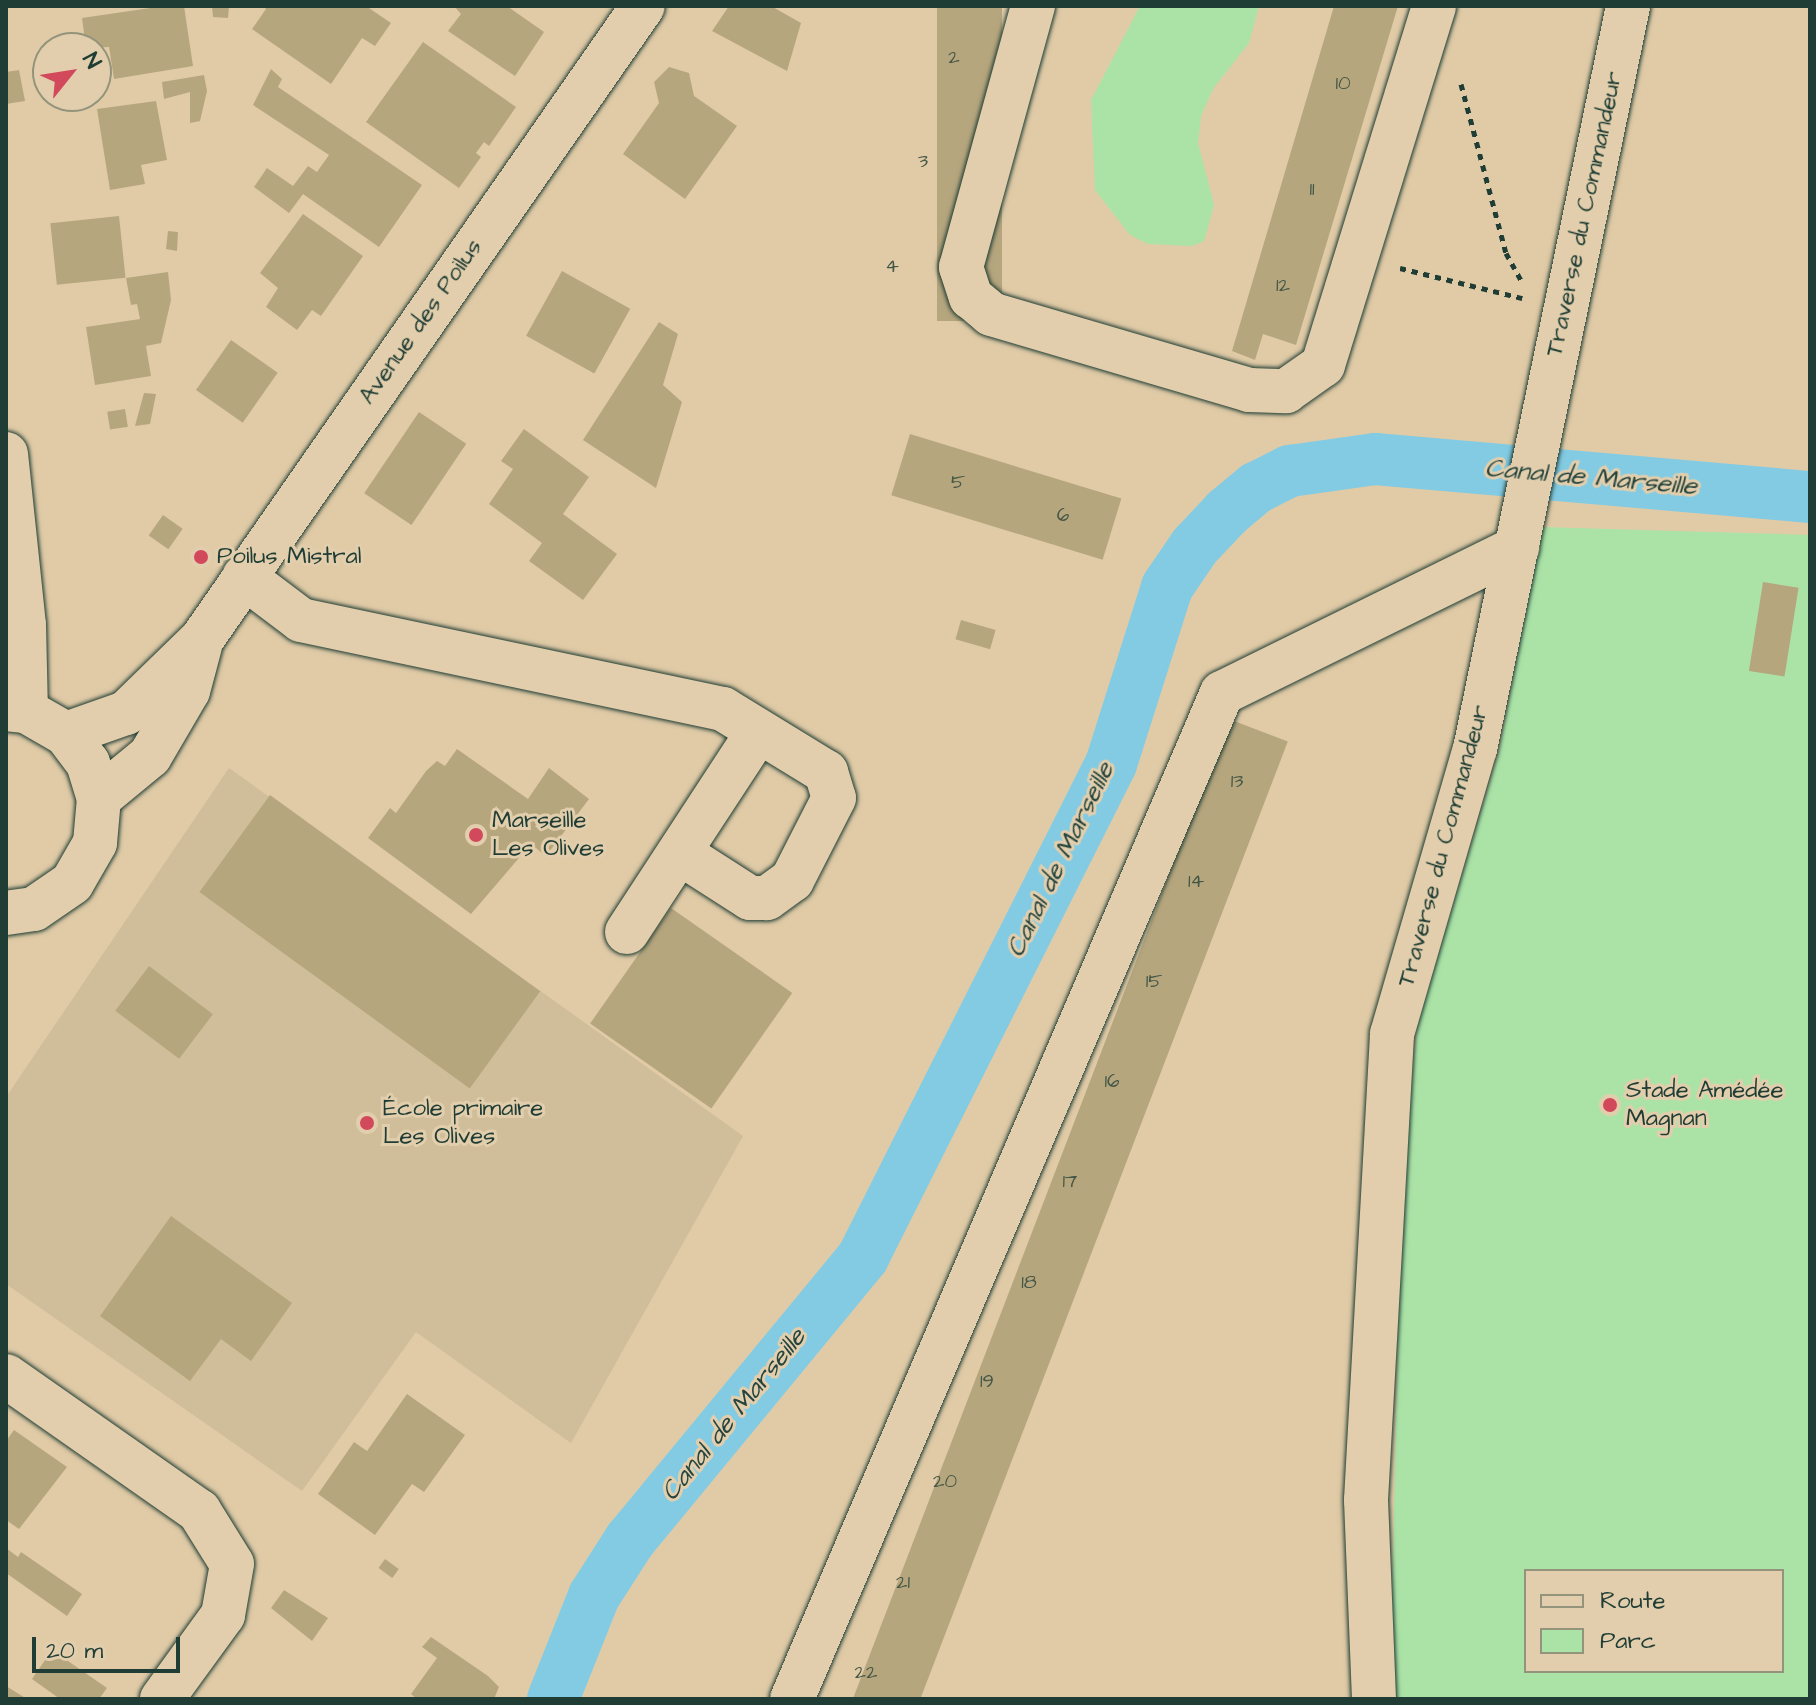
<!DOCTYPE html>
<html>
<head>
<meta charset="utf-8">
<style>
	body { margin:0 }
	#map { position:relative; width:1816px; height:1705px; overflow:hidden; background:#e1cba7; font-family:"Architects Daughter",sans-serif }
	div>[style] { position:absolute }
	.built>* { inset:0; background:#d0bd99 }
	.green>* { inset:0; background:#abe3a7 }
	.canal>* { height:52px; margin:-26px; padding:0 26px; transform-origin:26px; border-radius:26px; background:#83cbe3 }
	.building>* { inset:0; background:#b6a67e; transform-origin:0 0 }
	.path>* { height:5px; margin-top:-2.5px; transform-origin:0; background:repeating-linear-gradient(90deg,#1f3d34 0 6px,transparent 0 12px) }
	.roads { filter:drop-shadow(0 0 2px #1f3d34) drop-shadow(0 0 2px #1f3d34) }
	.minor>* { height:44px; margin:-22px; padding:0 22px; transform-origin:22px; border-radius:22px; background:#e2ceac }
	.major>* { height:44px; margin:-22px; padding:0 22px; transform-origin:22px; border-radius:22px; background:#e2ceac }
	.dots>* { width:22px; height:22px; translate:-50% -50%; box-sizing:border-box; border:4px solid #e2ceac; border-radius:50% }
	span { translate:-50% -50%; white-space:nowrap; text-align:center; line-height:1.15; -webkit-text-stroke:6px #e2ceac; paint-order:stroke }
	.number-label { font-size:20px; color:#455746 }
	.number-label span { -webkit-text-stroke-width:0 }
	.street-label { font-size:24px; color:#1f3d34 }
	.poi-label { font-size:24px; color:#1f3d34 }
	.left { translate:0 -50%; text-align:left }
	.water-label { font-size:26px; color:#24443d; font-style:italic }
	.frame { position:absolute; inset:0; border:8px solid #1f3d34; pointer-events:none }
	.legend { position:absolute; left:1524px; top:1569px; width:260px; height:104px; box-sizing:border-box; background:#e2ceac; border:2px solid #94947c; margin:0; padding:10px 14px; list-style:none; font-size:24px; color:#1f3d34 }
	.legend li { display:flex; align-items:center; gap:16px; height:40px }
	.legend b { width:40px; border:2px solid #94947c }
	.north { position:absolute; left:32px; top:32px; width:80px; height:80px; box-sizing:border-box; background:#e2ceac; border:2px solid #94947c; border-radius:50%; rotate:60deg; font-size:22px; font-weight:700; line-height:32px; text-align:center; color:#1f3d34 }
	.north::after { content:''; display:block; margin:auto; width:28px; height:36px; background:#d1495b; clip-path:polygon(50% 0,100% 100%,50% 72%,0 100%) }
	.scale { position:absolute; left:32px; top:1637px; width:148px; height:36px; box-sizing:border-box; border:4px solid #1f3d34; border-top:0; padding-left:10px; font-size:24px; line-height:28px; white-space:nowrap; color:#1f3d34; -webkit-text-stroke:6px #e2ceac; paint-order:stroke }
</style>
</head>
<body>
<div id="map">
	<div class="built">
		<div style="clip-path:polygon(229px 768px,743px 1136px,571px 1443px,416px 1332px,302px 1491px,6px 1284px,6px 1097px)"></div>
	</div>
	<div class="green">
		<div style="clip-path:polygon(1140px 6px,1259px 6px,1249px 43px,1213px 89px,1201px 116px,1198px 143px,1214px 205px,1204px 241px,1192px 246px,1148px 244px,1130px 235px,1095px 190px,1091px 100px)"></div>
		<div style="clip-path:polygon(evenodd,1542px 527px,1810px 535px,1810px 1699px,1390px 1699px,1401px 1187px,1418px 1022px,1499px 752px,1542px 527px,1526px 1571px,1782px 1571px,1782px 1671px,1526px 1671px,1526px 1571px)"></div>
	</div>
	<div class="canal">
		<div style="left:553px;top:1699px;width:111px;rotate:-68.3deg"></div>
		<div style="left:594px;top:1596px;width:67px;rotate:-57.3deg"></div>
		<div style="left:630px;top:1540px;width:367px;rotate:-50.5deg"></div>
		<div style="left:863px;top:1257px;width:552px;rotate:-63.3deg"></div>
		<div style="left:1111px;top:764px;width:186px;rotate:-72.4deg"></div>
		<div style="left:1167px;top:587px;width:50px;rotate:-55.7deg"></div>
		<div style="left:1195px;top:546px;width:47px;rotate:-46.7deg"></div>
		<div style="left:1227px;top:512px;width:38px;rotate:-40deg"></div>
		<div style="left:1256px;top:488px;width:38px;rotate:-27deg"></div>
		<div style="left:1290px;top:471px;width:86px;rotate:-8deg"></div>
		<div style="left:1375px;top:459px;width:437px;rotate:5deg"></div>
	</div>
	<div class="building">
		<div style="clip-path:polygon(164px 6px,184px 6px,193px 66px,114px 79px,109px 47px,86px 48px,82px 18px)"></div>
		<div style="clip-path:polygon(212px 6px,229px 6px,228px 18px,213px 17px)"></div>
		<div style="clip-path:polygon(263px 6px,366px 6px,391px 23px,375px 46px,362px 38px,331px 84px,252px 29px,266px 9px)"></div>
		<div style="clip-path:polygon(454px 6px,507px 6px,544px 32px,515px 76px,448px 31px,461px 14px)"></div>
		<div style="clip-path:polygon(729px 6px,771px 6px,801px 23px,787px 71px,712px 31px)"></div>
		<div style="left:937px;top:6px;width:65px;height:315px"></div>
		<div style="clip-path:polygon(1334px 6px,1398px 6px,1296px 345px,1263px 334px,1255px 360px,1232px 351px)"></div>
		<div style="clip-path:polygon(423px 42px,516px 107px,489px 146px,484px 142px,476px 153px,481px 157px,459px 188px,366px 122px)"></div>
		<div style="clip-path:polygon(669px 67px,689px 73px,694px 96px,737px 126px,685px 199px,623px 154px,659px 103px,654px 82px)"></div>
		<div style="clip-path:polygon(271px 69px,282px 79px,278px 87px,422px 185px,379px 247px,303px 194px,289px 213px,254px 187px,267px 168px,293px 186px,308px 166px,317px 172px,329px 155px,253px 105px)"></div>
		<div style="clip-path:polygon(19px 70px,25px 101px,6px 104px,6px 72px)"></div>
		<div style="clip-path:polygon(204px 75px,207px 91px,200px 121px,190px 123px,190px 92px,164px 99px,162px 82px)"></div>
		<div style="clip-path:polygon(156px 101px,167px 160px,141px 165px,145px 184px,110px 190px,97px 109px)"></div>
		<div style="clip-path:polygon(303px 214px,363px 256px,321px 316px,312px 310px,297px 330px,266px 307px,278px 288px,260px 273px)"></div>
		<div style="left:119px;top:216px;width:62px;height:69px;rotate:84deg"></div>
		<div style="clip-path:polygon(168px 231px,178px 232px,177px 251px,166px 249px)"></div>
		<div style="left:562px;top:271px;width:78px;height:74px;rotate:29deg"></div>
		<div style="clip-path:polygon(168px 272px,171px 300px,161px 343px,146px 346px,151px 376px,95px 385px,86px 327px,140px 319px,137px 304px,131px 305px,126px 278px)"></div>
		<div style="clip-path:polygon(659px 322px,678px 334px,663px 385px,682px 402px,656px 488px,583px 440px)"></div>
		<div style="left:231px;top:340px;width:57px;height:61px;rotate:35deg"></div>
		<div style="clip-path:polygon(144px 393px,156px 394px,150px 424px,135px 426px)"></div>
		<div style="left:125px;top:409px;width:18px;height:18px;rotate:81deg"></div>
		<div style="left:419px;top:412px;width:57px;height:98px;rotate:34deg"></div>
		<div style="clip-path:polygon(524px 429px,589px 477px,563px 514px,617px 554px,583px 600px,529px 561px,542px 543px,489px 504px,513px 469px,501px 461px)"></div>
		<div style="left:910px;top:434px;width:221px;height:64px;rotate:17deg"></div>
		<div style="left:163px;top:515px;width:24px;height:25px;rotate:35deg"></div>
		<div style="left:1763px;top:582px;width:36px;height:90px;rotate:9deg"></div>
		<div style="left:961px;top:620px;width:36px;height:20px;rotate:16deg"></div>
		<div style="left:1229px;top:719px;width:63px;height:1062px;rotate:21deg"></div>
		<div style="clip-path:polygon(457px 749px,528px 799px,549px 768px,589px 799px,546px 856px,531px 844px,471px 914px,368px 838px,390px 808px,396px 813px,426px 771px,437px 761px,445px 766px)"></div>
		<div style="left:270px;top:795px;width:334px;height:120px;rotate:36deg"></div>
		<div style="left:671px;top:908px;width:148px;height:141px;rotate:35deg"></div>
		<div style="left:149px;top:966px;width:80px;height:56px;rotate:37deg"></div>
		<div style="clip-path:polygon(171px 1216px,292px 1303px,251px 1361px,221px 1339px,190px 1381px,100px 1316px)"></div>
		<div style="clip-path:polygon(407px 1394px,465px 1435px,424px 1492px,412px 1484px,375px 1535px,318px 1494px,354px 1442px,367px 1451px)"></div>
		<div style="clip-path:polygon(14px 1430px,67px 1467px,19px 1529px,6px 1520px,6px 1441px)"></div>
		<div style="clip-path:polygon(6px 1548px,18px 1557px,21px 1552px,82px 1594px,67px 1616px,6px 1573px)"></div>
		<div style="left:385px;top:1559px;width:17px;height:11px;rotate:36deg"></div>
		<div style="clip-path:polygon(284px 1590px,328px 1618px,312px 1641px,271px 1608px)"></div>
		<div style="clip-path:polygon(431px 1637px,488px 1676px,499px 1687px,494px 1699px,417px 1699px,411px 1694px,437px 1658px,422px 1647px)"></div>
		<div style="clip-path:polygon(52px 1650px,107px 1688px,99px 1699px,60px 1699px,32px 1679px)"></div>
		<div style="clip-path:polygon(6px 1686px,27px 1699px,6px 1699px)"></div>
	</div>
	<div class="path">
		<div style="left:1461px;top:84px;width:175px;rotate:75.1deg"></div>
		<div style="left:1506px;top:253px;width:31px;rotate:61deg"></div>
		<div style="left:1400px;top:268px;width:126px;rotate:13.8deg"></div>
	</div>
	<div class="roads">
		<div class="minor">
			<div style="left:1033px;top:6px;width:271px;rotate:105.4deg"></div>
			<div style="left:961px;top:267px;width:32px;rotate:72deg"></div>
			<div style="left:971px;top:297px;width:26px;rotate:40deg"></div>
			<div style="left:991px;top:314px;width:269px;rotate:16.4deg"></div>
			<div style="left:1249px;top:390px;width:37px;rotate:2deg"></div>
			<div style="left:1286px;top:391px;width:45px;rotate:-35.1deg"></div>
			<div style="left:1323px;top:365px;width:376px;rotate:-72.8deg"></div>
			<div style="left:244px;top:577px;width:71px;rotate:37deg"></div>
			<div style="left:301px;top:620px;width:431px;rotate:11.9deg"></div>
			<div style="left:723px;top:709px;width:121px;rotate:31.5deg"></div>
			<div style="left:826px;top:772px;width:27px;rotate:73deg"></div>
			<div style="left:834px;top:798px;width:92px;rotate:117.1deg"></div>
			<div style="left:792px;top:880px;width:31px;rotate:144deg"></div>
			<div style="left:767px;top:898px;width:17px;rotate:180deg"></div>
			<div style="left:750px;top:898px;width:83px;rotate:-147.3deg"></div>
			<div style="left:66px;top:734px;width:64px;rotate:-19.3deg"></div>
			<div style="left:126px;top:713px;width:106px;rotate:-44.2deg"></div>
			<div style="left:202px;top:639px;width:771px;rotate:-55.14deg"></div>
			<div style="left:99px;top:798px;width:66px;rotate:-39.5deg"></div>
			<div style="left:150px;top:756px;width:75px;rotate:-59.7deg"></div>
			<div style="left:188px;top:691px;width:47px;rotate:-75.1deg"></div>
			<div style="left:627px;top:932px;width:238px;rotate:-56.8deg"></div>
			<div style="left:6px;top:1376px;width:236px;rotate:35deg"></div>
			<div style="left:199px;top:1511px;width:62px;rotate:58.1deg"></div>
			<div style="left:232px;top:1564px;width:52px;rotate:100deg"></div>
			<div style="left:223px;top:1615px;width:104px;rotate:126deg"></div>
			<div style="left:792px;top:1699px;width:1094px;rotate:-66.86deg"></div>
			<div style="left:1222px;top:693px;width:329px;rotate:-26.2deg"></div>
			<div style="left:1374px;top:1699px;width:199px;rotate:-92.3deg"></div>
			<div style="left:1366px;top:1500px;width:467px;rotate:-86.8deg"></div>
			<div style="left:1392px;top:1034px;width:297px;rotate:-73.8deg"></div>
			<div style="left:1475px;top:749px;width:759px;rotate:-78.36deg"></div>
		</div>
		<div class="major">
			<div style="left:6px;top:454px;width:172px;rotate:84deg"></div>
			<div style="left:24px;top:625px;width:86px;rotate:88.7deg"></div>
			<div style="left:6px;top:709px;width:20px;rotate:6deg"></div>
			<div style="left:26px;top:711px;width:46px;rotate:29.9deg"></div>
			<div style="left:66px;top:734px;width:36px;rotate:53deg"></div>
			<div style="left:88px;top:763px;width:37px;rotate:73deg"></div>
			<div style="left:99px;top:798px;width:45px;rotate:95.1deg"></div>
			<div style="left:95px;top:843px;width:46px;rotate:119.9deg"></div>
			<div style="left:72px;top:883px;width:46px;rotate:145.6deg"></div>
			<div style="left:34px;top:909px;width:28px;rotate:172deg"></div>
		</div>
	</div>
	<div class="dots">
		<div style="left:201px;top:557px;background:#d1495b"></div>
		<div style="left:476px;top:835px;background:#d1495b"></div>
		<div style="left:1610px;top:1105px;background:#d1495b"></div>
		<div style="left:367px;top:1123px;background:#d1495b"></div>
	</div>
	<div class="number-label">
		<span style="left:954px;top:57px">2</span>
		<span style="left:1343px;top:83px">10</span>
		<span style="left:923px;top:161px">3</span>
		<span style="left:1312px;top:189px">11</span>
		<span style="left:892px;top:266px">4</span>
		<span style="left:1283px;top:285px">12</span>
		<span style="left:958px;top:482px">5</span>
		<span style="left:1063px;top:515px">6</span>
		<span style="left:1237px;top:781px">13</span>
		<span style="left:1196px;top:881px">14</span>
		<span style="left:1154px;top:981px">15</span>
		<span style="left:1112px;top:1081px">16</span>
		<span style="left:1070px;top:1181px">17</span>
		<span style="left:1029px;top:1282px">18</span>
		<span style="left:987px;top:1381px">19</span>
		<span style="left:945px;top:1481px">20</span>
		<span style="left:903px;top:1582px">21</span>
		<span style="left:866px;top:1672px">22</span>
	</div>
	<div class="street-label">
		<span style="left:1585px;top:214px;rotate:-78deg">Traverse du Commandeur</span>
		<span style="left:421px;top:322px;rotate:-55deg">Avenue des Poilus</span>
		<span style="left:1444px;top:846px;rotate:-75deg">Traverse du Commandeur</span>
	</div>
	<div class="poi-label">
		<span class="left" style="left:217px;top:557px">Poilus Mistral</span>
		<span class="left" style="left:492px;top:835px">Marseille<br>Les Olives</span>
		<span class="left" style="left:1626px;top:1105px">Stade Amédée<br>Magnan</span>
		<span class="left" style="left:383px;top:1123px">École primaire<br>Les Olives</span>
	</div>
	<div class="water-label">
		<span style="left:1591px;top:478px;rotate:5deg">Canal de Marseille</span>
		<span style="left:1061px;top:860px;rotate:-64deg">Canal de Marseille</span>
		<span style="left:734px;top:1415px;rotate:-51deg">Canal de Marseille</span>
	</div>
	<div class="frame"></div>
	<ul class="legend">
	<li><b style="height:10px;background:#e2ceac"></b>Route</li>
	<li><b style="height:22px;background:#abe3a7"></b>Parc</li>
	</ul>
	<div class="north">N</div>
	<div class="scale">20 m</div>
</div>
</body>
</html>
